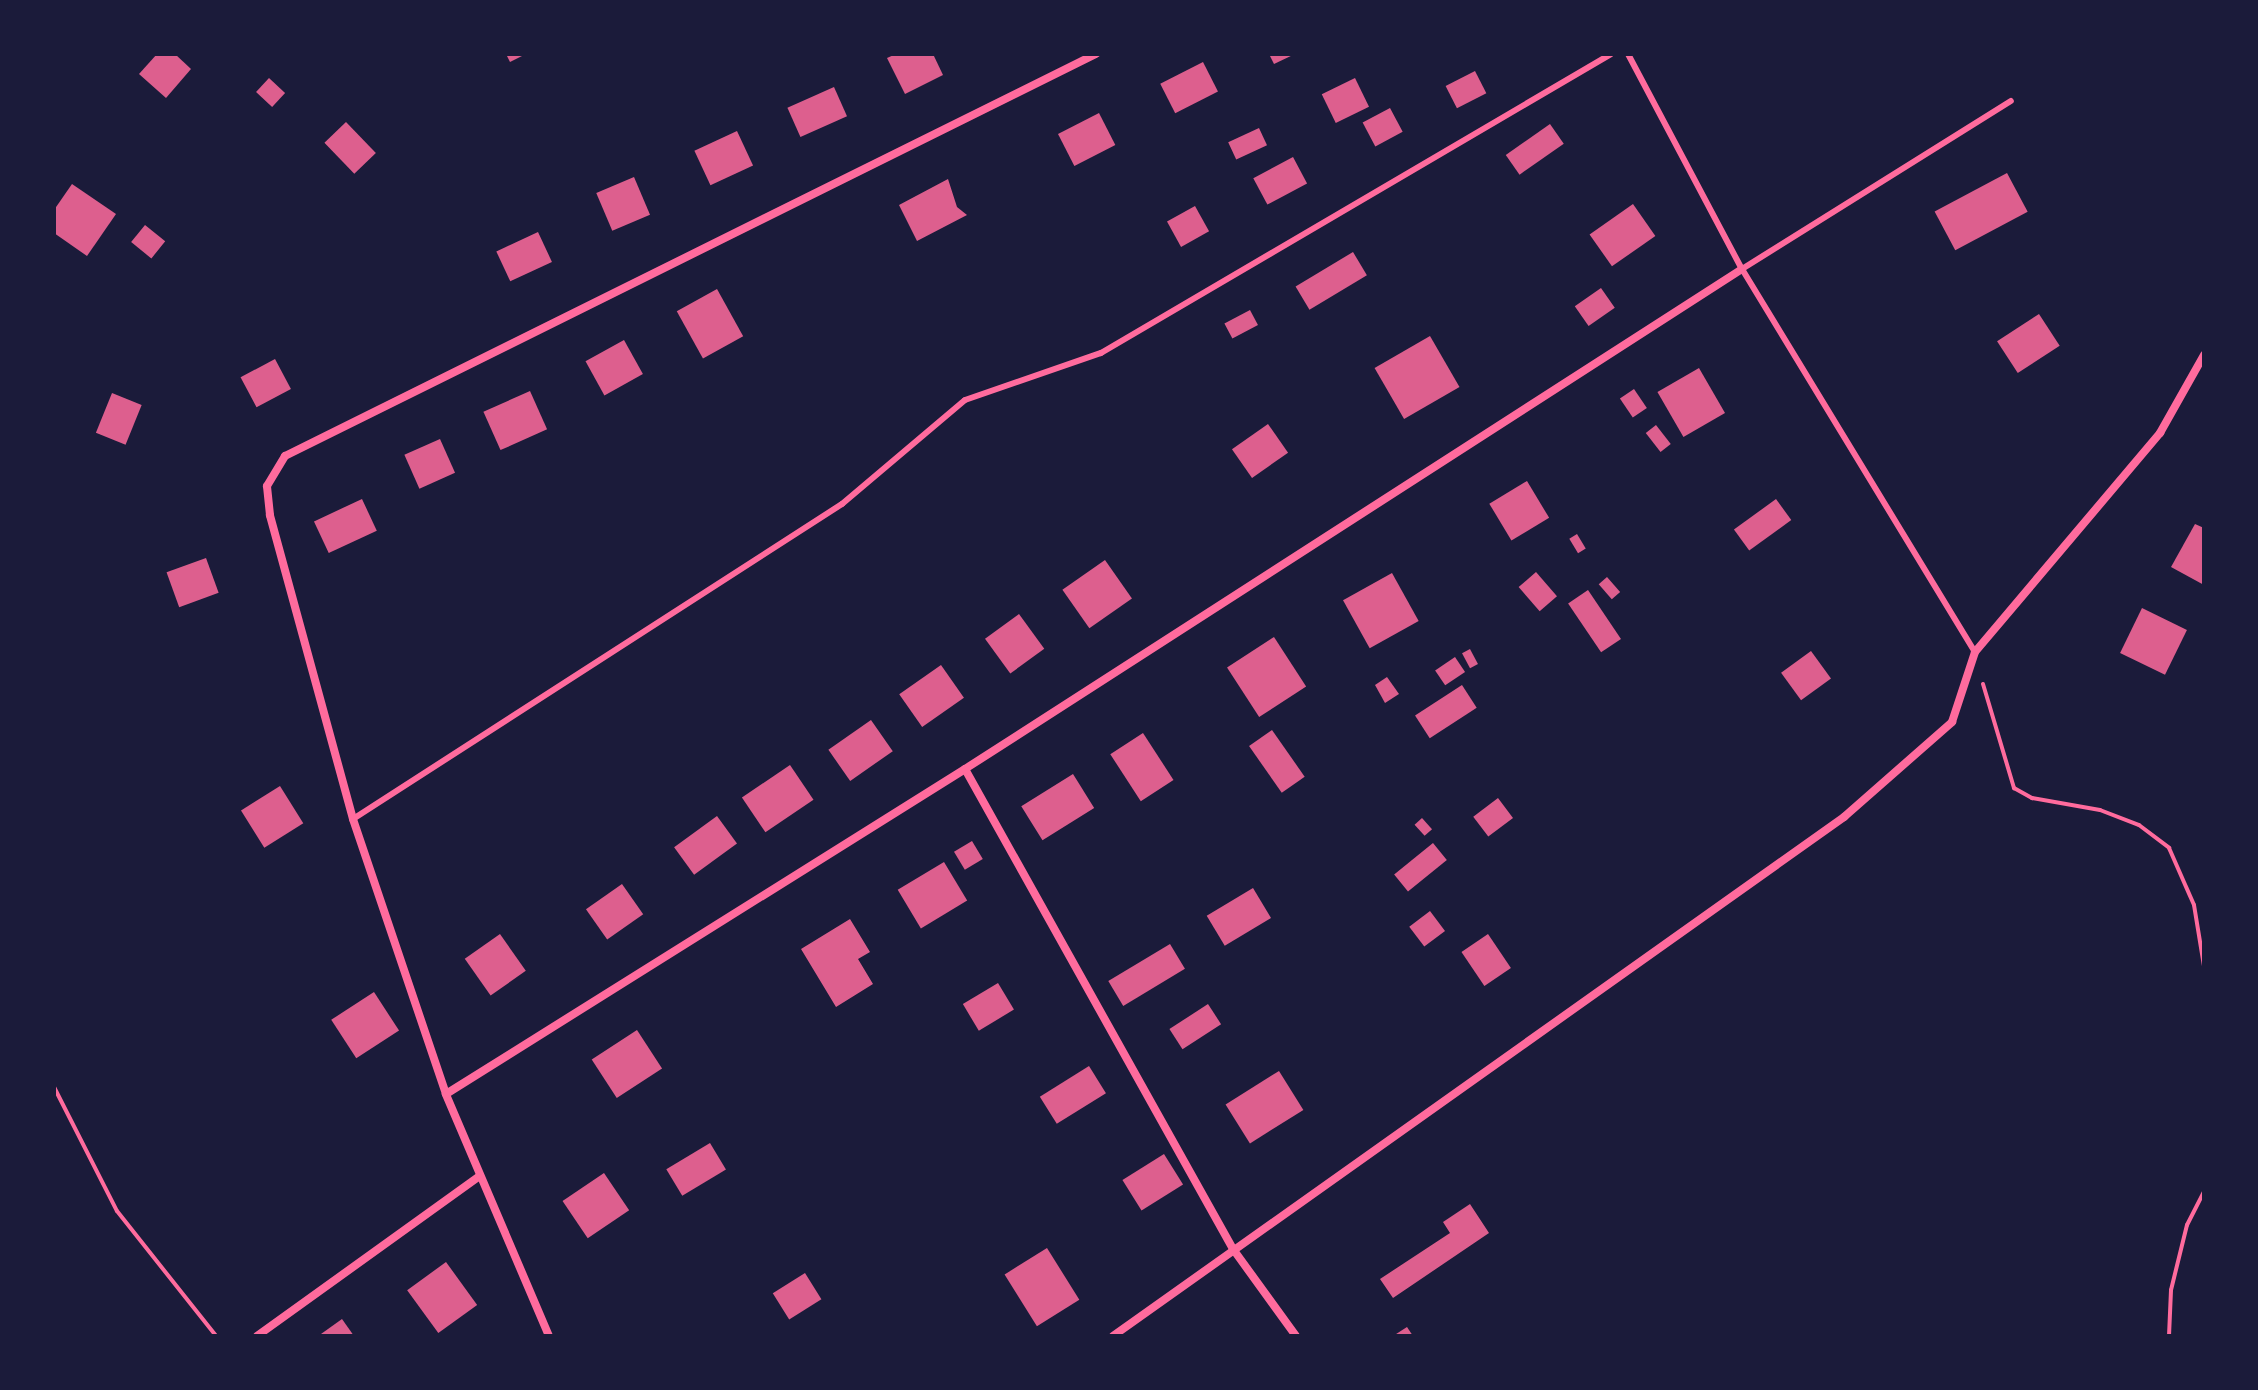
<!DOCTYPE html>
<html>
<head>
<meta charset="utf-8">
<style>
	body { margin:0 }
	#map { position:relative; width:2258px; height:1390px; overflow:hidden; background:#1b1b3a; font-family:Lato,sans-serif }
	div>[style] { position:absolute }
	.building>* { inset:0; background:#dd5f8e; transform-origin:0 0 }
	.path>* { height:4px; margin:-2px; padding:0 2px; transform-origin:2px; border-radius:2px; background:#ff6b9d }
	.service>* { height:6px; margin:-3px; padding:0 3px; transform-origin:3px; border-radius:3px; background:#ff6b9d }
	.minor>* { height:8px; margin:-4px; padding:0 4px; transform-origin:4px; border-radius:4px; background:#ff6b9d }
	span { translate:-50% -50%; white-space:nowrap; text-align:center; line-height:1.15; -webkit-text-stroke:6px #1b1b3a; paint-order:stroke }
	.frame { position:absolute; inset:0; border:56px solid #1b1b3a; pointer-events:none }
</style>
</head>
<body>
<div id="map">
	<div class="building">
		<div style="clip-path:polygon(157px 54px,175px 54px,191px 69px,166px 98px,139px 74px)"></div>
		<div style="clip-path:polygon(506px 54px,526px 54px,510px 62px)"></div>
		<div style="clip-path:polygon(896px 54px,933px 54px,943px 75px,905px 94px,887px 58px)"></div>
		<div style="clip-path:polygon(1269px 54px,1295px 54px,1274px 64px)"></div>
		<div style="left:1203px;top:62px;width:33px;height:48px;rotate:63deg"></div>
		<div style="left:1475px;top:71px;width:25px;height:33px;rotate:63deg"></div>
		<div style="left:269px;top:78px;width:22px;height:19px;rotate:43deg"></div>
		<div style="left:1355px;top:78px;width:32px;height:37px;rotate:64deg"></div>
		<div style="left:834px;top:87px;width:32px;height:51px;rotate:66deg"></div>
		<div style="left:1390px;top:108px;width:27px;height:31px;rotate:62deg"></div>
		<div style="left:1099px;top:113px;width:36px;height:46px;rotate:63deg"></div>
		<div style="left:346px;top:122px;width:43px;height:30px;rotate:46deg"></div>
		<div style="left:1550px;top:124px;width:24px;height:54px;rotate:55deg"></div>
		<div style="left:1259px;top:128px;width:19px;height:34px;rotate:65deg"></div>
		<div style="left:737px;top:131px;width:38px;height:47px;rotate:65deg"></div>
		<div style="left:1293px;top:157px;width:30px;height:45px;rotate:62deg"></div>
		<div style="left:2007px;top:173px;width:44px;height:82px;rotate:62deg"></div>
		<div style="left:634px;top:177px;width:41px;height:41px;rotate:67deg"></div>
		<div style="clip-path:polygon(948px 179px,957px 207px,967px 215px,917px 241px,899px 205px)"></div>
		<div style="clip-path:polygon(72px 184px,116px 214px,87px 256px,54px 233px,54px 210px)"></div>
		<div style="left:1633px;top:204px;width:39px;height:53px;rotate:55deg"></div>
		<div style="left:1195px;top:206px;width:29px;height:32px;rotate:61deg"></div>
		<div style="left:145px;top:225px;width:26px;height:22px;rotate:39deg"></div>
		<div style="left:538px;top:232px;width:33px;height:46px;rotate:65deg"></div>
		<div style="left:1353px;top:252px;width:27px;height:67px;rotate:59deg"></div>
		<div style="left:1601px;top:288px;width:24px;height:32px;rotate:55deg"></div>
		<div style="left:717px;top:289px;width:54px;height:46px;rotate:61deg"></div>
		<div style="left:1250px;top:310px;width:17px;height:29px;rotate:62deg"></div>
		<div style="left:2039px;top:314px;width:38px;height:50px;rotate:57deg"></div>
		<div style="left:1430px;top:336px;width:59px;height:64px;rotate:60deg"></div>
		<div style="left:624px;top:340px;width:39px;height:44px;rotate:61deg"></div>
		<div style="left:275px;top:359px;width:34px;height:39px;rotate:62deg"></div>
		<div style="left:1699px;top:368px;width:52px;height:48px;rotate:60deg"></div>
		<div style="left:1634px;top:389px;width:23px;height:17px;rotate:56deg"></div>
		<div style="left:530px;top:391px;width:42px;height:51px;rotate:66deg"></div>
		<div style="left:112px;top:393px;width:32px;height:43px;rotate:22deg"></div>
		<div style="left:1268px;top:424px;width:35px;height:44px;rotate:55deg"></div>
		<div style="left:1656px;top:425px;width:24px;height:13px;rotate:52deg"></div>
		<div style="left:440px;top:439px;width:37px;height:39px;rotate:66deg"></div>
		<div style="left:1527px;top:481px;width:43px;height:44px;rotate:59deg"></div>
		<div style="left:362px;top:499px;width:35px;height:53px;rotate:65deg"></div>
		<div style="left:1776px;top:499px;width:26px;height:52px;rotate:54deg"></div>
		<div style="clip-path:polygon(2195px 524px,2204px 528px,2204px 585px,2171px 567px)"></div>
		<div style="left:1577px;top:534px;width:17px;height:9px;rotate:59deg"></div>
		<div style="left:206px;top:558px;width:37px;height:42px;rotate:70deg"></div>
		<div style="left:1105px;top:560px;width:47px;height:52px;rotate:55deg"></div>
		<div style="left:1536px;top:572px;width:32px;height:23px;rotate:49deg"></div>
		<div style="left:1392px;top:573px;width:55px;height:56px;rotate:61deg"></div>
		<div style="left:1607px;top:577px;width:20px;height:11px;rotate:49deg"></div>
		<div style="left:1588px;top:590px;width:59px;height:24px;rotate:56deg"></div>
		<div style="left:2142px;top:608px;width:50px;height:50px;rotate:26deg"></div>
		<div style="left:1019px;top:614px;width:43px;height:42px;rotate:54deg"></div>
		<div style="left:1274px;top:637px;width:59px;height:56px;rotate:57deg"></div>
		<div style="left:1470px;top:649px;width:17px;height:9px;rotate:62deg"></div>
		<div style="left:1811px;top:651px;width:34px;height:37px;rotate:54deg"></div>
		<div style="left:1455px;top:657px;width:18px;height:24px;rotate:56deg"></div>
		<div style="left:941px;top:665px;width:40px;height:51px;rotate:55deg"></div>
		<div style="clip-path:polygon(1387px 677px,1399px 694px,1385px 703px,1375px 685px)"></div>
		<div style="left:1462px;top:685px;width:27px;height:56px;rotate:57deg"></div>
		<div style="left:871px;top:720px;width:38px;height:52px;rotate:55deg"></div>
		<div style="left:1272px;top:730px;width:57px;height:28px;rotate:55deg"></div>
		<div style="left:1143px;top:733px;width:56px;height:39px;rotate:57deg"></div>
		<div style="left:790px;top:765px;width:42px;height:58px;rotate:56deg"></div>
		<div style="left:1073px;top:774px;width:40px;height:61px;rotate:58deg"></div>
		<div style="left:280px;top:786px;width:44px;height:46px;rotate:58deg"></div>
		<div style="left:1498px;top:798px;width:25px;height:31px;rotate:53deg"></div>
		<div style="left:717px;top:816px;width:34px;height:53px;rotate:54deg"></div>
		<div style="left:1422px;top:818px;width:15px;height:10px;rotate:48deg"></div>
		<div style="left:972px;top:841px;width:21px;height:21px;rotate:59deg"></div>
		<div style="left:1433px;top:843px;width:22px;height:50px;rotate:51deg"></div>
		<div style="left:944px;top:862px;width:45px;height:54px;rotate:59deg"></div>
		<div style="left:622px;top:884px;width:37px;height:44px;rotate:55deg"></div>
		<div style="left:1253px;top:888px;width:35px;height:54px;rotate:59deg"></div>
		<div style="left:1430px;top:911px;width:25px;height:26px;rotate:53deg"></div>
		<div style="clip-path:polygon(850px 919px,870px 952px,858px 959px,873px 984px,836px 1007px,801px 949px)"></div>
		<div style="left:500px;top:934px;width:45px;height:43px;rotate:55deg"></div>
		<div style="left:1488px;top:934px;width:41px;height:32px;rotate:56deg"></div>
		<div style="left:1170px;top:944px;width:29px;height:72px;rotate:59deg"></div>
		<div style="left:998px;top:983px;width:31px;height:41px;rotate:59deg"></div>
		<div style="left:374px;top:992px;width:46px;height:51px;rotate:57deg"></div>
		<div style="left:1208px;top:1004px;width:24px;height:46px;rotate:57deg"></div>
		<div style="left:637px;top:1030px;width:46px;height:54px;rotate:57deg"></div>
		<div style="left:1089px;top:1066px;width:32px;height:58px;rotate:58deg"></div>
		<div style="left:1279px;top:1071px;width:46px;height:63px;rotate:58deg"></div>
		<div style="left:710px;top:1143px;width:31px;height:51px;rotate:59deg"></div>
		<div style="left:1164px;top:1154px;width:36px;height:49px;rotate:58deg"></div>
		<div style="left:604px;top:1173px;width:45px;height:50px;rotate:56deg"></div>
		<div style="clip-path:polygon(1470px 1204px,1489px 1233px,1393px 1298px,1380px 1279px,1450px 1233px,1443px 1222px)"></div>
		<div style="left:1047px;top:1248px;width:61px;height:50px;rotate:58deg"></div>
		<div style="left:446px;top:1262px;width:53px;height:48px;rotate:54deg"></div>
		<div style="left:805px;top:1273px;width:31px;height:38px;rotate:58deg"></div>
		<div style="clip-path:polygon(342px 1319px,354px 1336px,323px 1336px,321px 1334px)"></div>
		<div style="clip-path:polygon(1407px 1327px,1413px 1336px,1393px 1336px)"></div>
	</div>
	<div class="path">
		<div style="left:1983px;top:684px;width:109px;rotate:73.4deg"></div>
		<div style="left:2014px;top:788px;width:21px;rotate:29deg"></div>
		<div style="left:2032px;top:798px;width:69px;rotate:10deg"></div>
		<div style="left:2100px;top:810px;width:42px;rotate:21deg"></div>
		<div style="left:2139px;top:825px;width:38px;rotate:37deg"></div>
		<div style="left:2169px;top:848px;width:62px;rotate:66.3deg"></div>
		<div style="left:2194px;top:905px;width:62px;rotate:80.7deg"></div>
		<div style="left:54px;top:1087px;width:139px;rotate:63.1deg"></div>
		<div style="left:117px;top:1211px;width:159px;rotate:51.6deg"></div>
		<div style="left:2169px;top:1336px;width:46px;rotate:-87.5deg"></div>
		<div style="left:2171px;top:1290px;width:67px;rotate:-76.2deg"></div>
		<div style="left:2187px;top:1225px;width:38px;rotate:-63deg"></div>
	</div>
	<div class="service">
		<div style="left:1628px;top:54px;width:243px;rotate:62.1deg"></div>
		<div style="left:1742px;top:269px;width:448px;rotate:58.7deg"></div>
		<div style="left:1742px;top:269px;width:317px;rotate:-32deg"></div>
		<div style="left:353px;top:819px;width:582px;rotate:-32.79deg"></div>
		<div style="left:842px;top:504px;width:161px;rotate:-40.2deg"></div>
		<div style="left:965px;top:400px;width:144px;rotate:-19.1deg"></div>
		<div style="left:1101px;top:353px;width:591px;rotate:-30.38deg"></div>
	</div>
	<div class="minor">
		<div style="left:965px;top:769px;width:550px;rotate:60.82deg"></div>
		<div style="left:1233px;top:1249px;width:107px;rotate:54.1deg"></div>
		<div style="left:446px;top:1094px;width:612px;rotate:-32.05deg"></div>
		<div style="left:965px;top:769px;width:924px;rotate:-32.76deg"></div>
		<div style="left:257px;top:1336px;width:272px;rotate:-35.7deg"></div>
		<div style="left:549px;top:1336px;width:263px;rotate:-113.1deg"></div>
		<div style="left:446px;top:1094px;width:290px;rotate:-108.7deg"></div>
		<div style="left:353px;top:819px;width:315px;rotate:-105.3deg"></div>
		<div style="left:270px;top:515px;width:29px;rotate:-96deg"></div>
		<div style="left:267px;top:486px;width:35px;rotate:-59deg"></div>
		<div style="left:285px;top:456px;width:905px;rotate:-26.37deg"></div>
		<div style="left:1113px;top:1336px;width:897px;rotate:-35.37deg"></div>
		<div style="left:1844px;top:817px;width:144px;rotate:-41.3deg"></div>
		<div style="left:1952px;top:722px;width:74px;rotate:-71.8deg"></div>
		<div style="left:1975px;top:652px;width:287px;rotate:-49.8deg"></div>
		<div style="left:2160px;top:433px;width:90px;rotate:-60.6deg"></div>
	</div>
	<div class="frame"></div>
</div>
</body>
</html>
